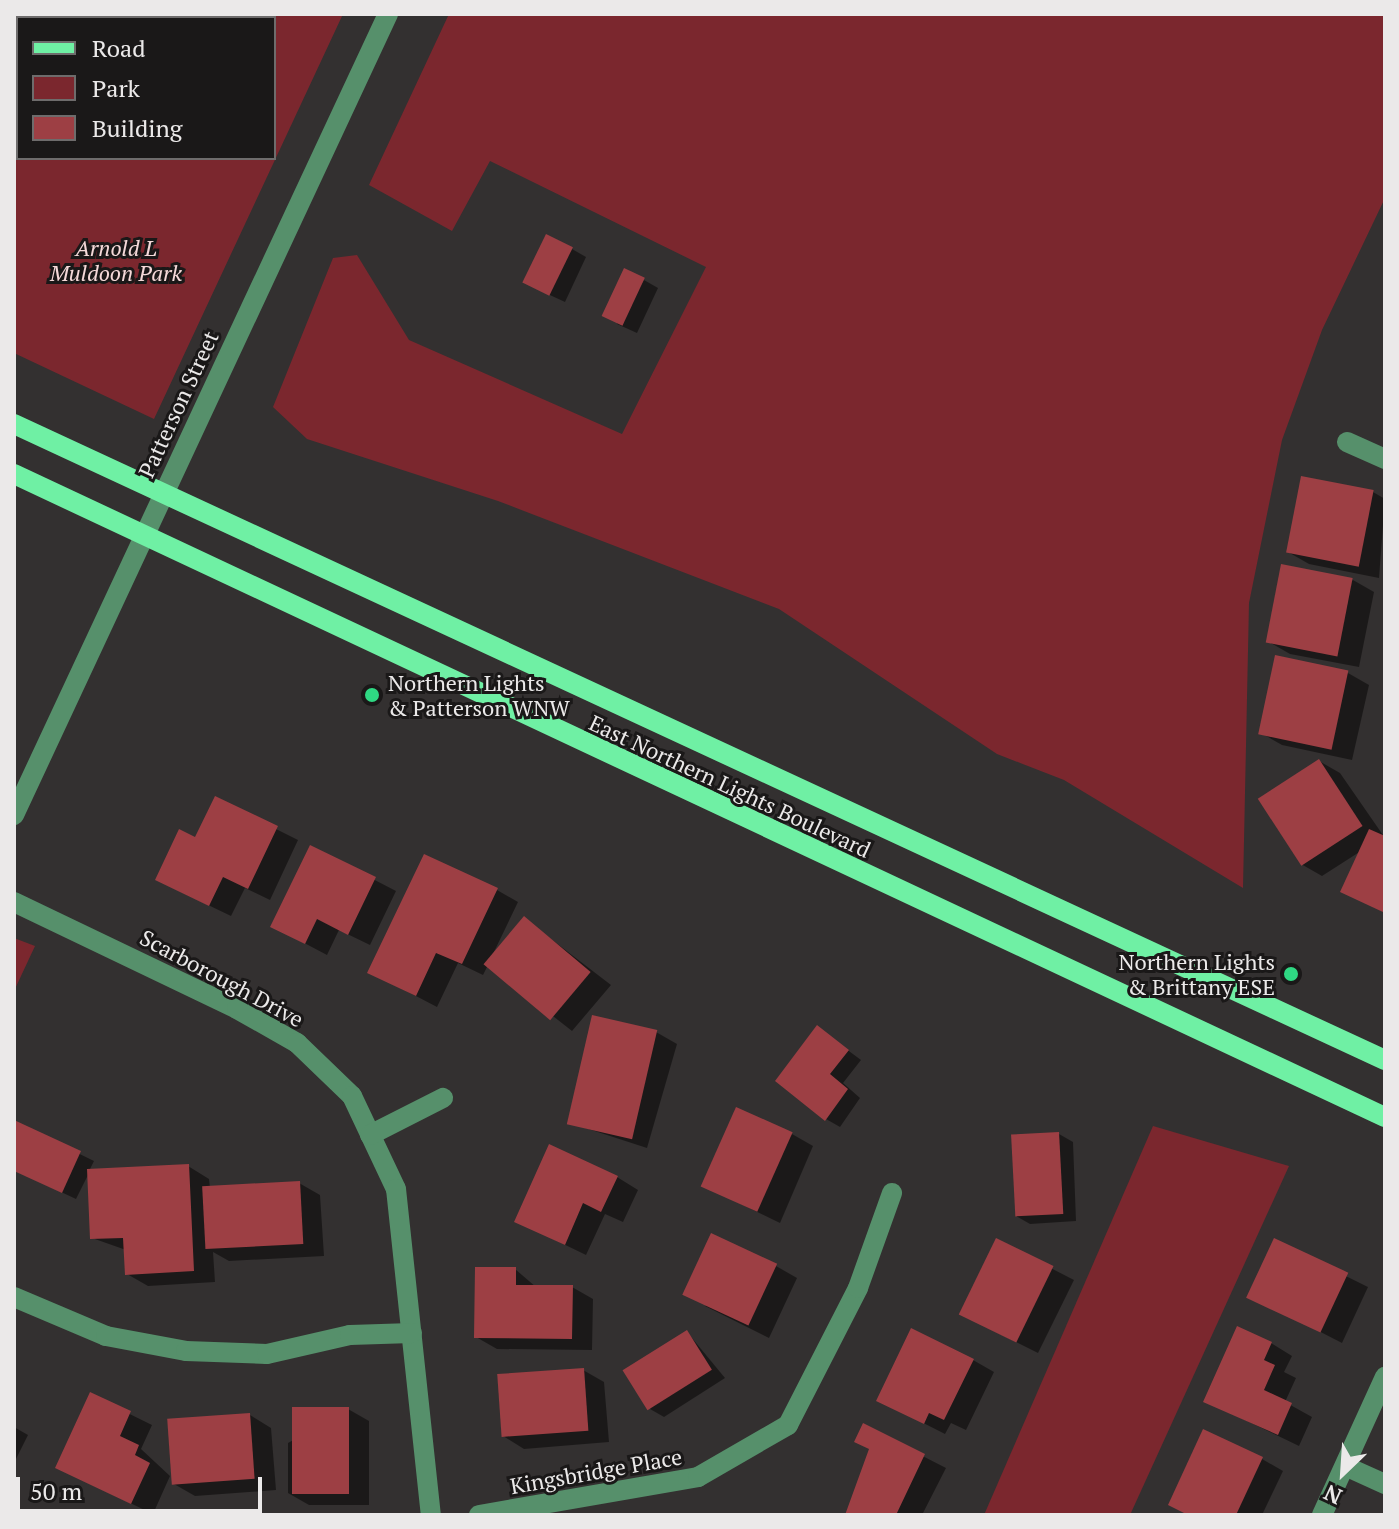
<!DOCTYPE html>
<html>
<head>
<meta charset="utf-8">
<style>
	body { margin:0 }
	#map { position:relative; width:1399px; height:1529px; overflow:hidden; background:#333030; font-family:"PT Serif",serif }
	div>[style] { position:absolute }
	.green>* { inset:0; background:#7b272e }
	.shadow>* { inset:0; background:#0007 }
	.building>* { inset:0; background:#9d3f44; transform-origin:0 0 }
	.minor>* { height:20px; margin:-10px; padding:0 10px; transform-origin:10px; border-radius:10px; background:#56906b }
	.major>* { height:20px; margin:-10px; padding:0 10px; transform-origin:10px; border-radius:10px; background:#6ff0a4 }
	.dots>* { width:22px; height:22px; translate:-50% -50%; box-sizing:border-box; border:4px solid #1a1818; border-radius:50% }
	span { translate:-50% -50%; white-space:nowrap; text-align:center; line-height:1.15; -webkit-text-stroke:6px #1a1818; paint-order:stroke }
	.park-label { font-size:22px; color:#f5d9d9; font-style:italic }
	.street-label { font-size:22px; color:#ebe9e9 }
	.poi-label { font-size:22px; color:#ebe9e9 }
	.left { translate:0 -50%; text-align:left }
	.right { translate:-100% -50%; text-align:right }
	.frame { position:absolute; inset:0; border:16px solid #ebe9e9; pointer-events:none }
	.legend { position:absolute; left:16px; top:16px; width:260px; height:144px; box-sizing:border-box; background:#1a1818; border:2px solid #6e6c6c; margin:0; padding:10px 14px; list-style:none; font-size:24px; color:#ebe9e9 }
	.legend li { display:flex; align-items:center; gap:16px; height:40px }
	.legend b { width:40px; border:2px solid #6e6c6c }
	.north { position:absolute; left:1303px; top:1433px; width:80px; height:80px; -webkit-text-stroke:6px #1a1818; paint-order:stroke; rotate:205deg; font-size:22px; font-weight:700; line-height:32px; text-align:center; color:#ebe9e9 }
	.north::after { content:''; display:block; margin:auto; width:28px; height:36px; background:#ebe9e9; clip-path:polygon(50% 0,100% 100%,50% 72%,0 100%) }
	.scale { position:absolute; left:16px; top:1477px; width:246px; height:36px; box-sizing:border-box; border:4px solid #ebe9e9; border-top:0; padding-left:10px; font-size:24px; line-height:28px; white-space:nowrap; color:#ebe9e9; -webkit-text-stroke:6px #1a1818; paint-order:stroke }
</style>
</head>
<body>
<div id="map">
	<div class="green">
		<div style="clip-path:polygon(evenodd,14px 14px,343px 14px,154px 419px,14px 353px,14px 14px,18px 18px,274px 18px,274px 158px,18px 158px,18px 18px)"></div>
		<div style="clip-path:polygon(449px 14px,1385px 14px,1385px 198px,1322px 330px,1282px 440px,1249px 603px,1243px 888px,1064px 780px,997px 754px,779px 609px,498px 501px,307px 439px,273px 407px,333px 258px,357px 255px,409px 340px,622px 434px,706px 267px,490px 161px,452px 231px,369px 185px)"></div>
		<div style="clip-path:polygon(14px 938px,35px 946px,14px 991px)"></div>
		<div style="clip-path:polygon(1153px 1126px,1289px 1166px,1130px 1515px,984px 1515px)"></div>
	</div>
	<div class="shadow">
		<div style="clip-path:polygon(572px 249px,586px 257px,565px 302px,539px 290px)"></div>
		<div style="clip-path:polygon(644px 280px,658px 288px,637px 333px,617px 324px)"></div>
		<div style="clip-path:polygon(1373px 492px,1385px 499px,1379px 578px,1309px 564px,1288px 552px)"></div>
		<div style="clip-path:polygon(1353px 580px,1374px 592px,1359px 667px,1290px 654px,1269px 642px)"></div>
		<div style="clip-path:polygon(1348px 673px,1369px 685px,1352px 760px,1282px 745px,1261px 733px)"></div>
		<div style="clip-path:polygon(1319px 761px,1340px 773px,1385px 838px,1385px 913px,1343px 891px,1361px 851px,1322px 876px,1301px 864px,1259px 799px)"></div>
		<div style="clip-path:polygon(216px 799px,298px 840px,270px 900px,245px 888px,231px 916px,179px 891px)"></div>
		<div style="clip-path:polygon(311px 847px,396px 891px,370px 945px,339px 930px,327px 955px,272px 926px)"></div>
		<div style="clip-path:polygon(497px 890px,518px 902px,493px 954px,525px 919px,611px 985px,572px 1031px,488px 965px,483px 975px,458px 963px,437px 1007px,370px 972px)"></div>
		<div style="clip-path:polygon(818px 1028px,861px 1060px,843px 1083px,860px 1098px,840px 1127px,826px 1119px)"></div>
		<div style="clip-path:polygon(656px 1032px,677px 1044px,647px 1148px,570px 1123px)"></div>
		<div style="clip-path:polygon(14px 1122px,94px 1161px,89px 1171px,188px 1166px,209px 1179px,210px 1188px,299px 1183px,320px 1195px,324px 1256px,229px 1261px,213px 1252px,215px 1282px,148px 1286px,127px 1274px,126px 1250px,92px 1238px,89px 1173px,76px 1199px,14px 1170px)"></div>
		<div style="clip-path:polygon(792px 1134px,813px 1146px,780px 1223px,704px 1186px)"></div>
		<div style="clip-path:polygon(1059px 1134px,1073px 1142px,1076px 1221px,1030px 1224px,1016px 1216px)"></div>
		<div style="clip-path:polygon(617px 1177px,638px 1190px,623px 1222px,605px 1214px,586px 1255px,516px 1221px)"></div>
		<div style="clip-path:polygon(996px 1240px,1074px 1280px,1038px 1353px,982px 1325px)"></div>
		<div style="clip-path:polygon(1275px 1241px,1368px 1287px,1342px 1343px,1268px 1305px)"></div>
		<div style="clip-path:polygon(776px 1266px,797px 1278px,769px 1338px,705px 1306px)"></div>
		<div style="clip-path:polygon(515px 1269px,536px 1287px,572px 1287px,593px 1299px,592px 1350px,497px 1349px,476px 1337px)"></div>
		<div style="clip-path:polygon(687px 1332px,725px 1378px,664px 1417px,650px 1409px)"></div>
		<div style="clip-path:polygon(1271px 1343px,1292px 1356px,1284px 1372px,1296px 1378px,1285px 1402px,1312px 1417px,1299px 1446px,1206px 1401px)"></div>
		<div style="clip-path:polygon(973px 1360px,994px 1372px,966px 1430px,951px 1423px,945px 1434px,878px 1400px)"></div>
		<div style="clip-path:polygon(583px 1370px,604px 1382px,609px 1442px,524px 1449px,503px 1436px)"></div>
		<div style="clip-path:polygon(91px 1395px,152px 1425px,141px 1449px,170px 1476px,153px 1514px,57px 1468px)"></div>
		<div style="clip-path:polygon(348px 1409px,369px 1421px,369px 1505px,309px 1505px,288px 1493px,288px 1443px)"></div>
		<div style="clip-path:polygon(250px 1415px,271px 1428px,276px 1490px,195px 1496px,174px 1484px)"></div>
		<div style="clip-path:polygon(864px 1426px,946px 1468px,922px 1515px,849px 1515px,871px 1449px)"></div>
		<div style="clip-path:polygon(14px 1427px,28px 1435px,14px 1463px)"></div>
		<div style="clip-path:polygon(1262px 1459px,1283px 1471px,1262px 1515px,1188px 1515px)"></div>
	</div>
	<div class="building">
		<div style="left:546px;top:234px;width:30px;height:54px;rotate:26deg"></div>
		<div style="left:624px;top:268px;width:23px;height:53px;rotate:25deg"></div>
		<div style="left:1301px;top:476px;width:74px;height:78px;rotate:11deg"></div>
		<div style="left:1281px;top:564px;width:73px;height:80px;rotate:11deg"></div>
		<div style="left:1275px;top:655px;width:75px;height:81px;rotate:12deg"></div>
		<div style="left:1319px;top:759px;width:80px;height:73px;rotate:57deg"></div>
		<div style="clip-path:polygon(215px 796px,278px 826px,248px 889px,223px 877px,209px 906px,155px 880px,179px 829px,195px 837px)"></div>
		<div style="clip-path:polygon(1369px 829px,1385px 836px,1385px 913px,1340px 892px)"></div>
		<div style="clip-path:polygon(310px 845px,376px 877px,348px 935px,317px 919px,305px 944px,270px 927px)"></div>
		<div style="clip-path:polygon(424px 854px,498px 888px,462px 964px,436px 953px,416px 996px,367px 973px)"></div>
		<div style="left:524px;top:916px;width:87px;height:63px;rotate:40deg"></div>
		<div style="left:592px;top:1015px;width:67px;height:112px;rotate:13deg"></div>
		<div style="clip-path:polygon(817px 1025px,849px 1050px,830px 1074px,848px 1089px,825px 1121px,775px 1081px)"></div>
		<div style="left:736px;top:1107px;width:62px;height:87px;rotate:24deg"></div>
		<div style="clip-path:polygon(14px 1120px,81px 1151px,62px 1193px,14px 1171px)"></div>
		<div style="left:1059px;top:1132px;width:82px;height:48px;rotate:87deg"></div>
		<div style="clip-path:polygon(549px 1144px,618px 1176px,601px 1212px,583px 1203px,565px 1245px,514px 1222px)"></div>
		<div style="clip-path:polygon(189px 1164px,194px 1271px,125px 1275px,123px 1238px,90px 1239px,87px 1169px)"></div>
		<div style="left:300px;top:1181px;width:63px;height:98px;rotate:87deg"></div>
		<div style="left:711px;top:1233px;width:73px;height:68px;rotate:25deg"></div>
		<div style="left:996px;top:1238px;width:64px;height:85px;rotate:26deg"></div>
		<div style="left:1274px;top:1238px;width:82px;height:66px;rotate:25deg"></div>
		<div style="clip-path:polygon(475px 1267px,516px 1267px,516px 1285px,573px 1285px,572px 1339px,474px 1338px)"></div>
		<div style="clip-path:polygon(1237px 1326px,1272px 1342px,1264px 1360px,1275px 1365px,1264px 1390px,1292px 1403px,1278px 1435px,1203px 1402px)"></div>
		<div style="clip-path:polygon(911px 1328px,974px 1359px,944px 1420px,929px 1413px,924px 1424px,876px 1401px)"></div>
		<div style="left:687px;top:1330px;width:47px;height:76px;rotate:58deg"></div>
		<div style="left:584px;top:1368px;width:63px;height:87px;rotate:86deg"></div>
		<div style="clip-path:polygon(90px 1392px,131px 1411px,120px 1436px,139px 1445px,135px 1455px,150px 1463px,131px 1504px,55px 1468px)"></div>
		<div style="left:292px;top:1407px;width:57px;height:87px"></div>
		<div style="left:250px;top:1413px;width:66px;height:83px;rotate:86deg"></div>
		<div style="clip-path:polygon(863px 1423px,925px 1454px,896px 1515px,845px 1515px,869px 1449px,854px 1442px)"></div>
		<div style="clip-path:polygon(1203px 1429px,1263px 1457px,1236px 1515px,1188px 1515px,1168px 1505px)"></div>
	</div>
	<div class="minor">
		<div style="left:1347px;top:442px;width:42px;rotate:24.1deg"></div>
		<div style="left:14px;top:815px;width:884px;rotate:-64.97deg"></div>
		<div style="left:14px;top:902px;width:247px;rotate:25.6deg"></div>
		<div style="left:237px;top:1009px;width:69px;rotate:29.5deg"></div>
		<div style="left:297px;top:1043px;width:76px;rotate:43.9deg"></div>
		<div style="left:352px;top:1096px;width:103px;rotate:64.7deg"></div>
		<div style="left:396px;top:1189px;width:328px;rotate:83.9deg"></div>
		<div style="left:370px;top:1135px;width:82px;rotate:-26.9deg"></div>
		<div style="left:14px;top:1297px;width:100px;rotate:23deg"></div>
		<div style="left:106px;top:1336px;width:81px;rotate:10.6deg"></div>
		<div style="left:186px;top:1351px;width:81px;rotate:2.1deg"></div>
		<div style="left:267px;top:1354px;width:85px;rotate:-12.9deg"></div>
		<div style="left:350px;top:1335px;width:62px;rotate:-1.8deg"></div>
		<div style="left:1345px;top:1466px;width:44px;rotate:24.2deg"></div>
		<div style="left:479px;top:1515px;width:222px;rotate:-9.8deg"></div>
		<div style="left:698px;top:1477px;width:104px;rotate:-30deg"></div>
		<div style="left:788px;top:1425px;width:154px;rotate:-62.9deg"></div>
		<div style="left:858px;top:1288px;width:101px;rotate:-70.3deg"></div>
		<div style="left:1322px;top:1515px;width:152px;rotate:-65.5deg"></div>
	</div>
	<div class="major">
		<div style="left:14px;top:424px;width:1511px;rotate:24.89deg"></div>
		<div style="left:14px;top:474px;width:1514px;rotate:25.13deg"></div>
	</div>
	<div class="dots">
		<div style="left:372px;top:695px;background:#2fd883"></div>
		<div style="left:1291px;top:974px;background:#2fd883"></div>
	</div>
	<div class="park-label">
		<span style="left:116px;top:260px">Arnold L<br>Muldoon Park</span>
	</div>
	<div class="street-label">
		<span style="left:178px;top:404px;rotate:-65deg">Patterson Street</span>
		<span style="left:730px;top:786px;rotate:25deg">East Northern Lights Boulevard</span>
		<span style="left:222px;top:978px;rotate:28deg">Scarborough Drive</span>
		<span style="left:596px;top:1471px;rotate:-10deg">Kingsbridge Place</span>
	</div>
	<div class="poi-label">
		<span class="left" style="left:388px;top:695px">Northern Lights<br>&amp; Patterson WNW</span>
		<span class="right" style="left:1275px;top:974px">Northern Lights<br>&amp; Brittany ESE</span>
	</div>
	<div class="frame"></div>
	<ul class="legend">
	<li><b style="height:10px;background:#6ff0a4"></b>Road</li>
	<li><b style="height:22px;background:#7b272e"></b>Park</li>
	<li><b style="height:22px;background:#9d3f44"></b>Building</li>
	</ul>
	<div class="north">N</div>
	<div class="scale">50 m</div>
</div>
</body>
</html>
